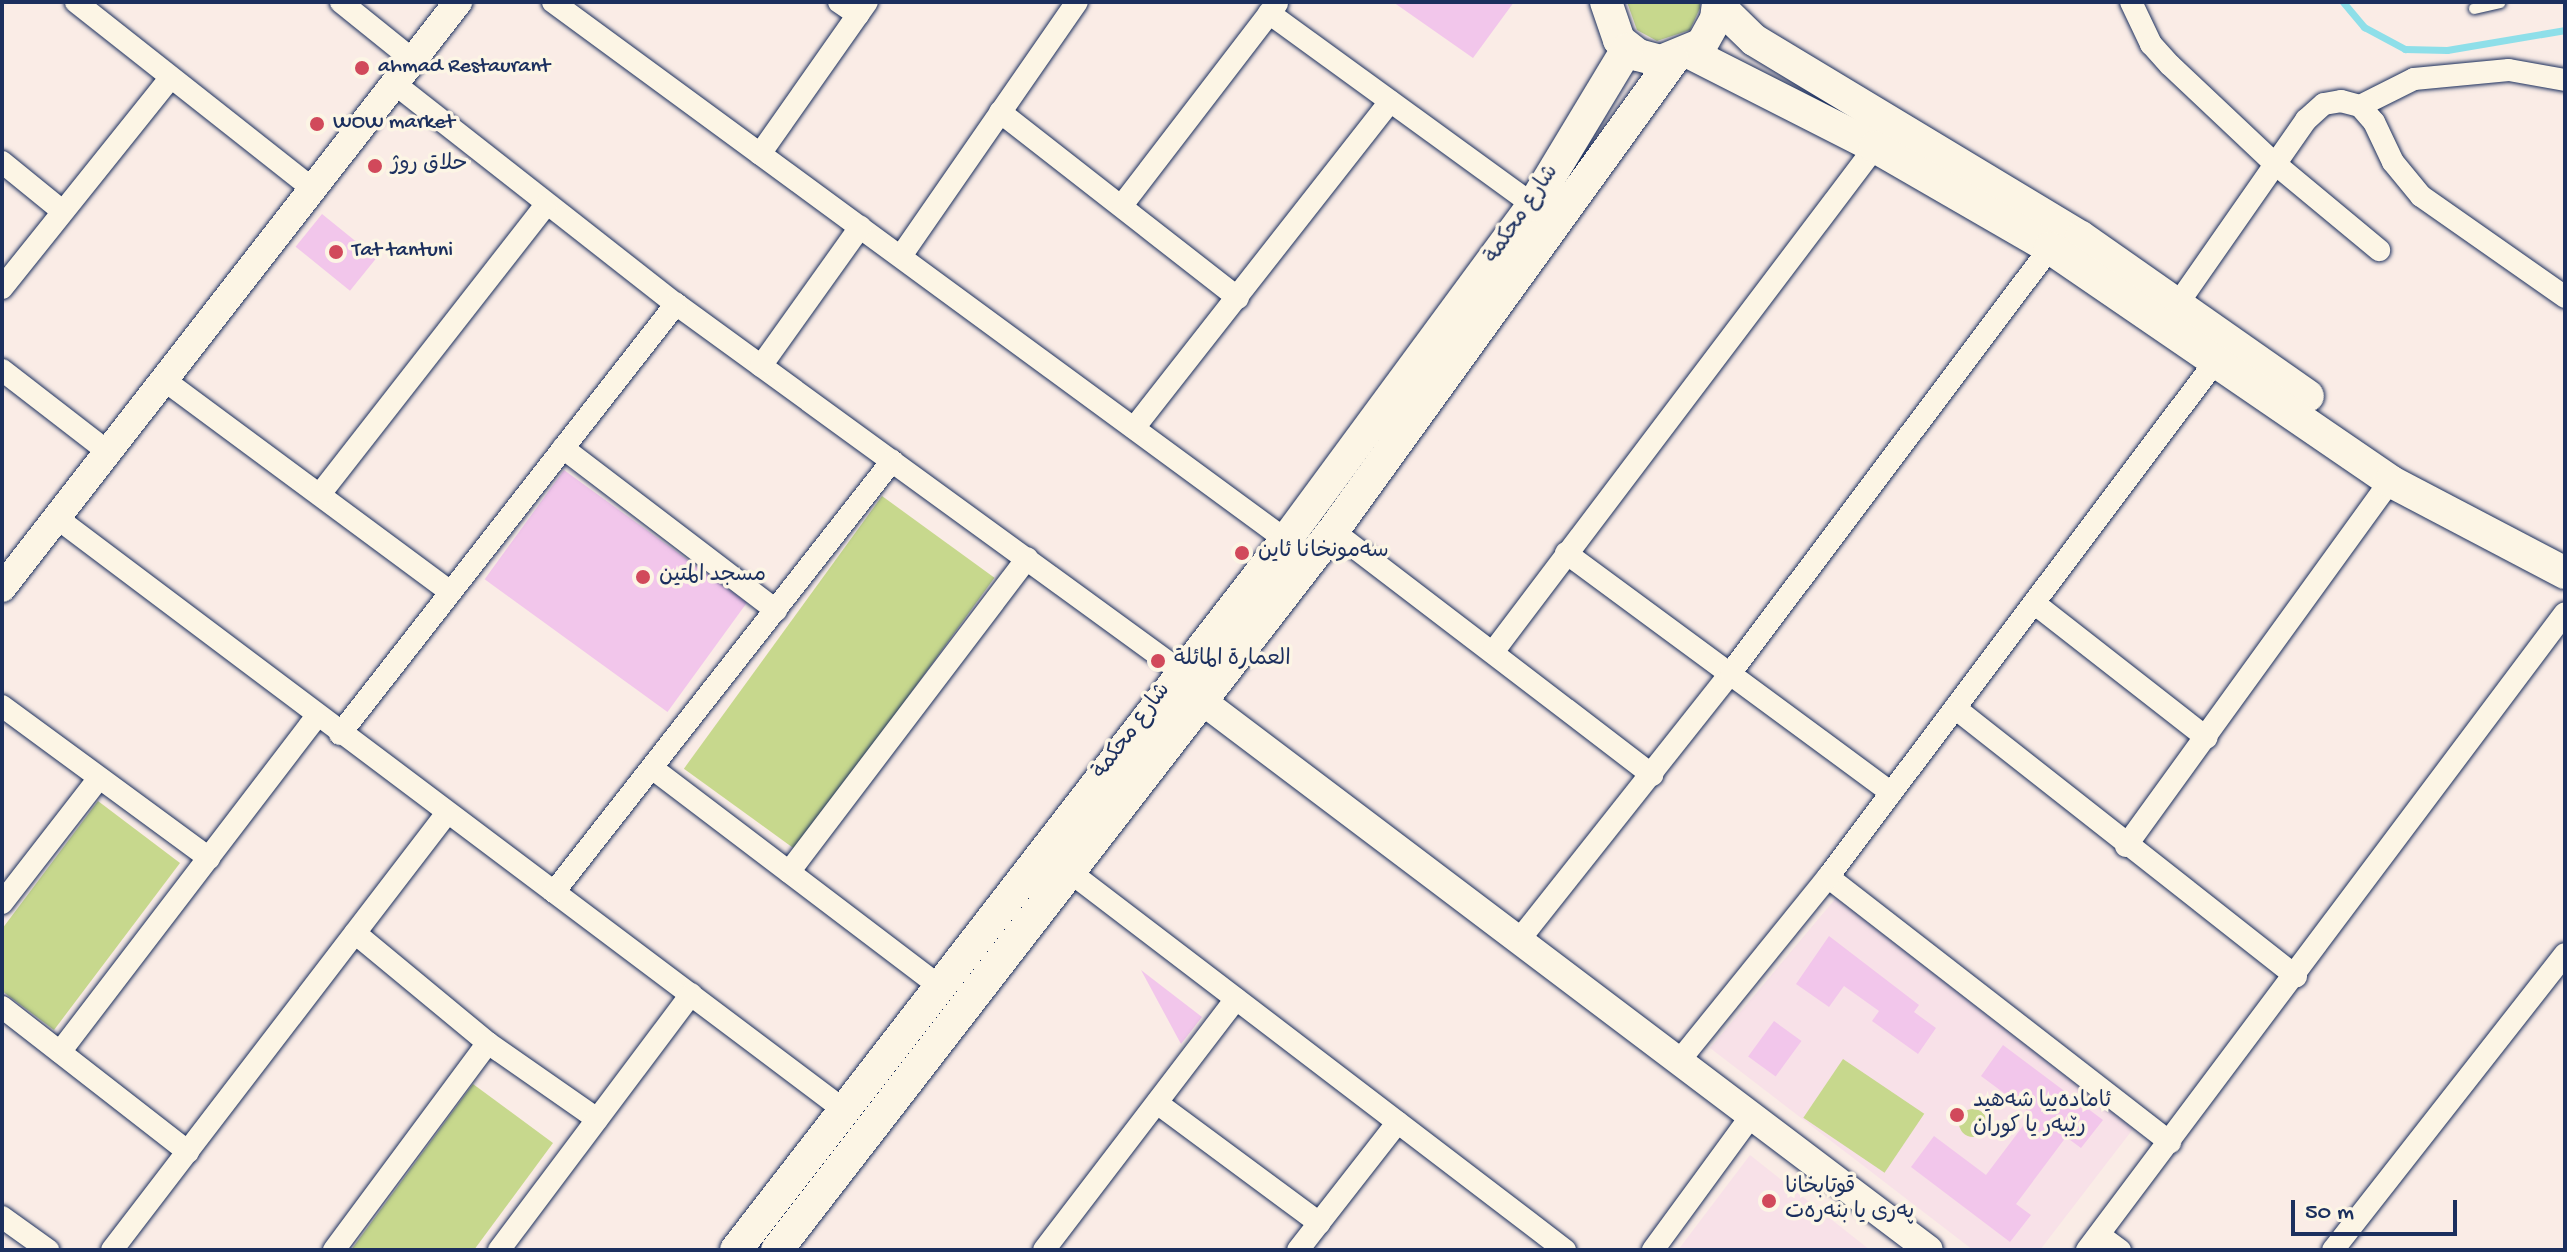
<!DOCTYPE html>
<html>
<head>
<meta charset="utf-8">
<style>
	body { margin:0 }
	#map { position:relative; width:2567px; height:1252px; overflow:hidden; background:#faece6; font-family:"Gochi Hand","Playpen Sans Arabic",sans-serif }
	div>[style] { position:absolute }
	.built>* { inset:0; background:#f8e1e8 }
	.green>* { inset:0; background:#c7d88d; transform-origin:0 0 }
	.round { border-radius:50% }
	.stream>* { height:7px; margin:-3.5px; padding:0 3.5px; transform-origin:3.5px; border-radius:3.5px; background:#8edfe9 }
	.building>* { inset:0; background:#f2c6eb; transform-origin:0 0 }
	.roads { filter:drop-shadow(0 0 2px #1b2f5e) drop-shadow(0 0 2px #1b2f5e) }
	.service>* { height:11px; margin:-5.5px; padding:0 5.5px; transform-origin:5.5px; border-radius:5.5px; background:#fcf5e5 }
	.minor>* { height:22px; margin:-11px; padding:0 11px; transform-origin:11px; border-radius:11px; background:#fcf5e5 }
	.tertiary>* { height:28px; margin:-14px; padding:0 14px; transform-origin:14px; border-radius:14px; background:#fcf5e5 }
	.secondary>* { height:32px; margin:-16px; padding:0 16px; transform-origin:16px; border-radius:16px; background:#fcf5e5 }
	.dots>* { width:22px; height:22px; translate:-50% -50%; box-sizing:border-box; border:4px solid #fcf5e5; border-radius:50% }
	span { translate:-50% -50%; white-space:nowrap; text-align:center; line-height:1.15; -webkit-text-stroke:7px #fcf5e5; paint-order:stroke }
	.poi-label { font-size:22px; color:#1b2f5e }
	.left { translate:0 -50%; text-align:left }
	.street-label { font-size:22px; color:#1b2f5e }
	.frame { position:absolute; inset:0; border:4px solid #1b2f5e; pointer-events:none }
	.scale { position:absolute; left:2291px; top:1200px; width:166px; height:36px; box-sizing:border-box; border:4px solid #1b2f5e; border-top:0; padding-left:10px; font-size:24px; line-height:28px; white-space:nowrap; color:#1b2f5e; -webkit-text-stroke:6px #fcf5e5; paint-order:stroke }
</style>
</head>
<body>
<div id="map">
	<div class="built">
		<div style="clip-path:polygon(1836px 898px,2133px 1129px,2040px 1250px,1973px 1250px,1710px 1048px)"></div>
		<div style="clip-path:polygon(1750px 1155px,1870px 1250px,1678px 1250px)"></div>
	</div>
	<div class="green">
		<div style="clip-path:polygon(1627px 2px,1700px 2px,1700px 8px,1690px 30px,1657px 41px,1637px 30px)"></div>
		<div style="left:882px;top:496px;width:139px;height:337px;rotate:36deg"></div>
		<div style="clip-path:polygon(98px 801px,180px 863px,54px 1030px,2px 991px,2px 929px)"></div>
		<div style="left:1843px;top:1059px;width:98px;height:71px;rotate:34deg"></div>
		<div style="clip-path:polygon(473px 1084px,553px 1143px,474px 1250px,351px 1250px)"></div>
		<div class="round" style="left:1959px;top:1109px;width:28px;height:28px"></div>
	</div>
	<div class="stream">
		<div style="left:2343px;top:2px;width:33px;rotate:50deg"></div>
		<div style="left:2364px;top:27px;width:47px;rotate:28.2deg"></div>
		<div style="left:2405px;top:49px;width:42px;rotate:1.4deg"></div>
		<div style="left:2447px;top:50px;width:120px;rotate:-9.6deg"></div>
	</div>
	<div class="building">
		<div style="clip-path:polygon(1393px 2px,1514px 2px,1473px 58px)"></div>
		<div style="left:322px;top:214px;width:70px;height:42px;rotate:39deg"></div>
		<div style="left:564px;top:470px;width:226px;height:135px;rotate:36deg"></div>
		<div style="clip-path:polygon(1829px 936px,1919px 1005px,1914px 1012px,1936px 1028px,1918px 1054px,1872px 1021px,1879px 1011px,1844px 986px,1829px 1007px,1796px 984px)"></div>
		<div style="clip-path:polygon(1141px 970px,1202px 1017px,1181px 1044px)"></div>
		<div style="left:1774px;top:1021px;width:34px;height:44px;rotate:36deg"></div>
		<div style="clip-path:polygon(2003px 1045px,2103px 1120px,2081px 1148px,2066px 1137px,2016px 1204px,2031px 1215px,2010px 1242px,1911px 1167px,1934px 1136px,1986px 1175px,2032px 1114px,1981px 1076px)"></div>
	</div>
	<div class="roads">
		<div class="service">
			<div style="left:2474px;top:8px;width:26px;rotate:-13deg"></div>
		</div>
		<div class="minor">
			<div style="left:76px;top:2px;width:302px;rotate:38.3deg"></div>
			<div style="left:341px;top:2px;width:92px;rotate:38.9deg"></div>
			<div style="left:553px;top:2px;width:909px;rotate:36.28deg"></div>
			<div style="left:839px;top:2px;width:23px;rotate:34deg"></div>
			<div style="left:2131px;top:2px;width:47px;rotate:64.5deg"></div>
			<div style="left:2151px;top:44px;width:28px;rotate:48deg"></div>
			<div style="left:2170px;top:65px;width:141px;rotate:43.3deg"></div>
			<div style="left:2273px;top:162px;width:138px;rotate:39.7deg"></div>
			<div style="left:1269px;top:13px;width:326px;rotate:36deg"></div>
			<div style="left:395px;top:84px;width:357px;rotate:38.1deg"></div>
			<div style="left:676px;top:304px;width:623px;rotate:36.06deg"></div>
			<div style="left:2360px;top:106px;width:60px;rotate:-26.6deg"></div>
			<div style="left:2414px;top:79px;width:95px;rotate:-5.4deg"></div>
			<div style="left:2509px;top:70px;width:57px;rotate:10.1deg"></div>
			<div style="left:1000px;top:112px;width:302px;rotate:38deg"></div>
			<div style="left:760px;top:154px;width:186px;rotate:-54.9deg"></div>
			<div style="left:2px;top:162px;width:76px;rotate:39.1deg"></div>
			<div style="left:1123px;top:204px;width:253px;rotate:-52.5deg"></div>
			<div style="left:901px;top:256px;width:309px;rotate:-55.3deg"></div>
			<div style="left:2px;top:288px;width:269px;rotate:-51.3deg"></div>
			<div style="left:2179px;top:302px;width:222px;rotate:-55.1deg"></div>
			<div style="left:2306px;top:120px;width:24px;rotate:-42deg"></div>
			<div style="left:2324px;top:104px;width:17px;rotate:-10deg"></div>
			<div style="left:2341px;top:101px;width:20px;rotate:15deg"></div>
			<div style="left:2360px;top:106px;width:21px;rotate:49deg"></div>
			<div style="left:2374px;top:122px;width:44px;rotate:64.6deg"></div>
			<div style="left:2393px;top:162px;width:44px;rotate:50.5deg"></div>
			<div style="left:2421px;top:196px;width:176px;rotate:35deg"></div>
			<div style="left:761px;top:366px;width:171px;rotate:-54.5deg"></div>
			<div style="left:2px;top:370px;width:134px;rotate:37.7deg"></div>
			<div style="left:164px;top:380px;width:356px;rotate:36.5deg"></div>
			<div style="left:1134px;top:428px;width:415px;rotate:-51.9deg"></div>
			<div style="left:563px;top:448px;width:268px;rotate:37.3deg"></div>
			<div style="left:320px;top:494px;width:367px;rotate:-52deg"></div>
			<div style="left:57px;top:518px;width:985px;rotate:36.95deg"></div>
			<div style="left:1333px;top:531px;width:402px;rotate:37.4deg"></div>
			<div style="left:1566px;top:553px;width:404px;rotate:36.4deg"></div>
			<div style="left:2034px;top:603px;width:219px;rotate:38deg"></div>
			<div style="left:1493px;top:652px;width:633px;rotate:-52.89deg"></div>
			<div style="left:2px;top:706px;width:257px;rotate:36.3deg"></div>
			<div style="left:1955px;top:708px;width:434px;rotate:38.2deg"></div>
			<div style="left:340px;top:734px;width:546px;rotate:-52deg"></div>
			<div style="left:652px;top:768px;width:360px;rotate:37.2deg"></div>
			<div style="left:2126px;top:846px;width:450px;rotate:-54.1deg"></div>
			<div style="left:789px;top:872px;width:394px;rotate:-52.8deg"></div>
			<div style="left:1070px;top:872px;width:623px;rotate:37.37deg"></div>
			<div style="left:1828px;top:877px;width:433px;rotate:37.8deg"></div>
			<div style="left:554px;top:892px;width:548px;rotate:-51.9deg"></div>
			<div style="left:2px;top:903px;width:158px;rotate:-52.2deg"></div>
			<div style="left:355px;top:933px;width:173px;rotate:39.6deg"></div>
			<div style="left:488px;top:1043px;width:133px;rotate:34.9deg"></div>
			<div style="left:1519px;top:940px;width:343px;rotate:-51.6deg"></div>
			<div style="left:1732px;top:671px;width:529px;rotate:-53.07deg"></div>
			<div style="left:2px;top:1007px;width:236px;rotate:37.9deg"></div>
			<div style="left:60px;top:1052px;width:423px;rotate:-52.6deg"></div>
			<div style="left:1679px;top:1061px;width:237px;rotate:-51deg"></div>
			<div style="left:1828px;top:877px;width:649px;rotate:-53.08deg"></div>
			<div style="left:1157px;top:1103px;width:202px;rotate:36.5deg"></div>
			<div style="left:2px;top:1217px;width:57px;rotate:35.7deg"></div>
			<div style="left:2099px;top:1235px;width:26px;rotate:36deg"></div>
			<div style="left:112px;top:1250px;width:551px;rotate:-52.53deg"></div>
			<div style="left:334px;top:1250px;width:258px;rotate:-53.4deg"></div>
			<div style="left:499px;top:1250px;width:320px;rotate:-53.1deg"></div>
			<div style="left:1044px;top:1250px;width:316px;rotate:-52.6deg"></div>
			<div style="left:1298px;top:1250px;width:162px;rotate:-52deg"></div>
			<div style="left:1653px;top:1250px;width:166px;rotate:-53.8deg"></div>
			<div style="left:2087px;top:1250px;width:796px;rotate:-53.12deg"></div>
			<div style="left:2333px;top:1250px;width:376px;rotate:-51.9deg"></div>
		</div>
		<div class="tertiary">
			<div style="left:2px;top:588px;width:743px;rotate:-52.11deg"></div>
			<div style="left:1201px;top:700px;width:912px;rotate:37.07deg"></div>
		</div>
		<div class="secondary">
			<div style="left:1606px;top:2px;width:40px;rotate:71.1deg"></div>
			<div style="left:1619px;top:40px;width:24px;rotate:38deg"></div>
			<div style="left:1638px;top:55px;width:24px;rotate:15deg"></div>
			<div style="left:1661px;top:61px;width:44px;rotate:-22.5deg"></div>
			<div style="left:1702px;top:44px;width:29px;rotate:-61deg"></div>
			<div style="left:1716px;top:19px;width:17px;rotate:-83deg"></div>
			<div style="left:1718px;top:5px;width:50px;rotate:44.2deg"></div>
			<div style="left:1754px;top:40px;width:382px;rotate:31.1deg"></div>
			<div style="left:2081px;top:237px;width:277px;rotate:35deg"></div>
			<div style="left:1690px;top:53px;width:208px;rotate:26.9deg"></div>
			<div style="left:1875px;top:147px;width:202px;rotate:30deg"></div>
			<div style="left:2050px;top:248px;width:412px;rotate:34.4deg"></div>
			<div style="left:2390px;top:481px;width:198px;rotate:27.7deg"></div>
			<div style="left:736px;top:1250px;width:898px;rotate:-52.24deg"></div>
			<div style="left:1286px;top:540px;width:416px;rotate:-53.6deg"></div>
			<div style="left:1533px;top:205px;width:182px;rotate:-58.9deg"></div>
			<div style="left:777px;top:1250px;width:909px;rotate:-52.29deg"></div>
			<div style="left:1333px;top:531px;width:581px;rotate:-54.18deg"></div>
		</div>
	</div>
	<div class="dots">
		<div style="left:362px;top:68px;background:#d1495b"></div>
		<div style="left:317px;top:124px;background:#d1495b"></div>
		<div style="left:375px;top:166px;background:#d1495b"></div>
		<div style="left:336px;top:252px;background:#d1495b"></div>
		<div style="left:1242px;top:553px;background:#d1495b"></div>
		<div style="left:643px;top:577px;background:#d1495b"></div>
		<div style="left:1158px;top:661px;background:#d1495b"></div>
		<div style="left:1957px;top:1115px;background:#d1495b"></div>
		<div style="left:1769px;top:1201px;background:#d1495b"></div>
	</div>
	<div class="poi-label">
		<span class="left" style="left:378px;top:68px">ahmad Restaurant</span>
		<span class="left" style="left:333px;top:124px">WOW market</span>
		<span class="left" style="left:391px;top:166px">حلاق روژ</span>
		<span class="left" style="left:352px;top:252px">Tat tantuni</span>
		<span class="left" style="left:1258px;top:553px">سەمونخانا ئاین</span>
		<span class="left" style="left:659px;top:577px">مسجد المتين</span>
		<span class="left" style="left:1174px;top:661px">العمارة المائلة</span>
		<span class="left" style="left:1973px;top:1115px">ئامادەییا شەهید<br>رێبەر یا کوران</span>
		<span class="left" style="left:1785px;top:1201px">قوتابخانا<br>پەری یا بنەرەت</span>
	</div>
	<div class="street-label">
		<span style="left:1523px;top:215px;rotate:-56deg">شارع محكمة</span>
		<span style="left:1133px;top:732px;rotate:-53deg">شارع محكمة</span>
	</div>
	<div class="frame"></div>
	<div class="scale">50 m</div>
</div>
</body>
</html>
